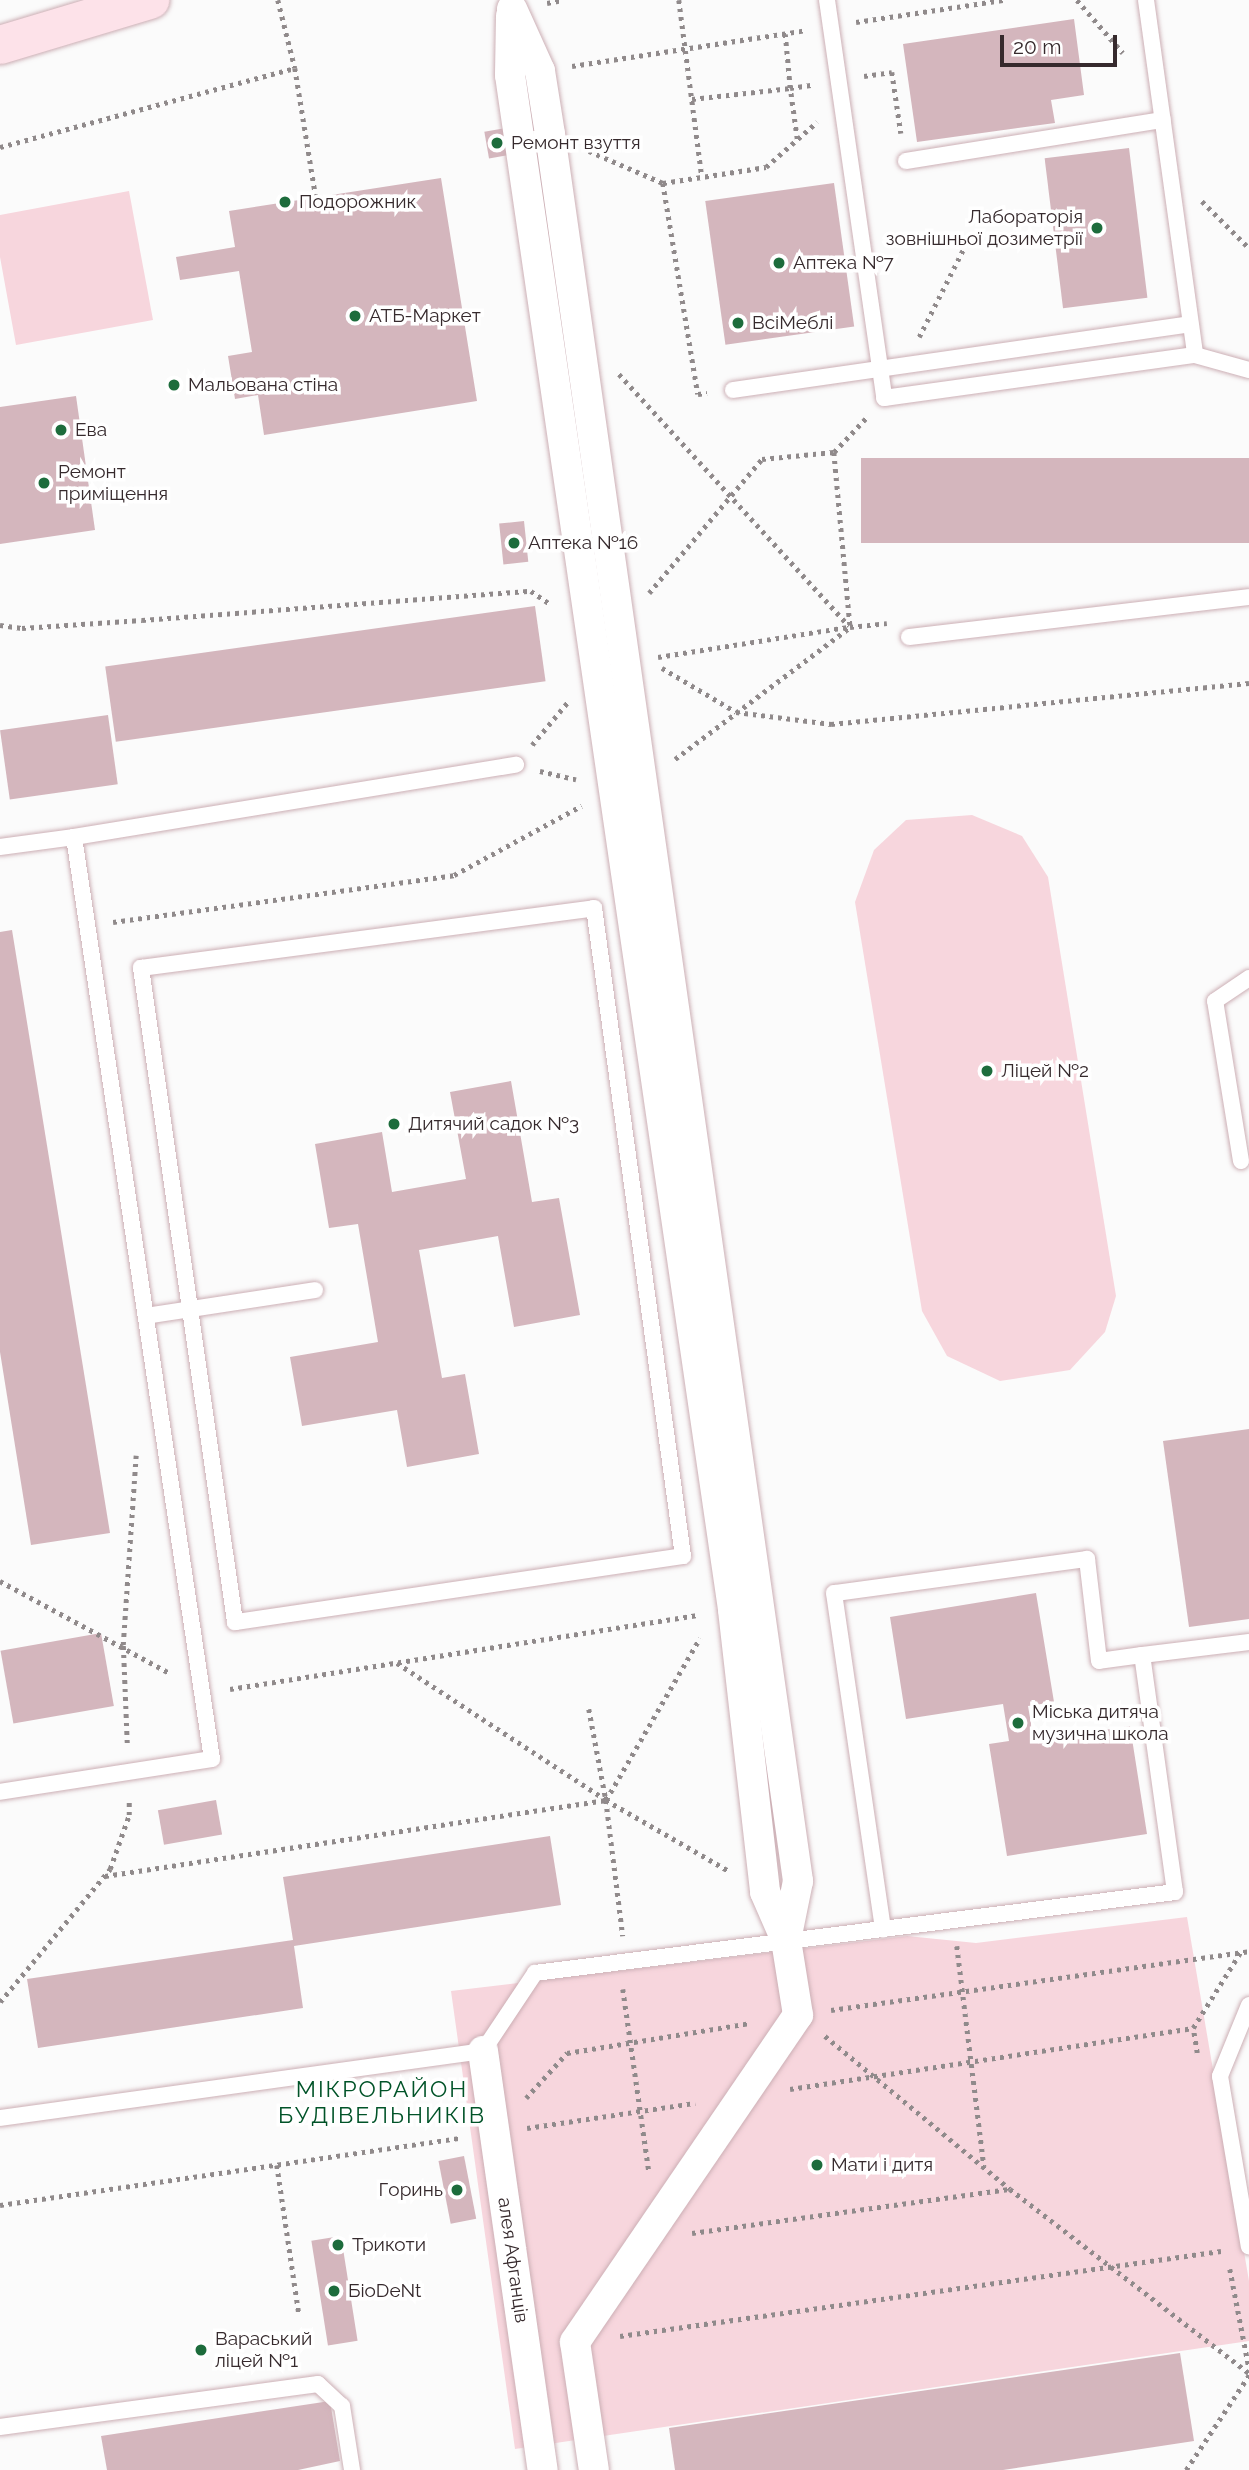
<!DOCTYPE html>
<html>
<head>
<meta charset="utf-8">
<style>
	body { margin:0 }
	#map { position:relative; width:1249px; height:2470px; overflow:hidden; background:#fbfbfb; font-family:Raleway,sans-serif }
	div>[style] { position:absolute }
	.green>* { inset:0; background:#f7d6dd }
	.building>* { inset:0; background:#d4b6bd; transform-origin:0 0 }
	.path>* { height:4.5px; margin-top:-2.25px; transform-origin:0; background:repeating-linear-gradient(90deg,#908a8b 0 3.5px,transparent 0 8.5px) }
	.roads { filter:drop-shadow(0 0 2px #ccafb5) drop-shadow(0 0 2px #ccafb5) }
	.lane>* { height:16px; margin:-8px; padding:0 8px; transform-origin:8px; border-radius:8px; background:#fff }
	.street>* { height:30px; margin:-15px; padding:0 15px; transform-origin:15px; border-radius:15px; background:#fff }
	.secondary>* { height:38px; margin:-19px; padding:0 19px; transform-origin:19px; border-radius:19px; background:#fde2e9 }
	.dots>* { width:19px; height:19px; translate:-50% -50%; box-sizing:border-box; border:4px solid #fff; border-radius:50% }
	span { translate:-50% -50%; white-space:nowrap; text-align:center; line-height:1.15; -webkit-text-stroke:7px #fff; paint-order:stroke }
	.poi-label { font-size:19px; color:#362a2d }
	.left { translate:0 -50%; text-align:left }
	.right { translate:-100% -50%; text-align:right }
	.street-label { font-size:19px; color:#362a2d }
	.quarter-label { font-size:23px; color:#015328; letter-spacing:2px }
	.scale { position:absolute; left:1000px; top:35px; width:117px; height:32px; box-sizing:border-box; border:4px solid #362a2d; border-top:0; padding-left:9px; font-size:21px; line-height:24px; white-space:nowrap; color:#362a2d; -webkit-text-stroke:5px #fff; paint-order:stroke }
</style>
</head>
<body>
<div id="map">
	<div class="green">
		<div style="clip-path:polygon(129px 191px,153px 320px,16px 345px,0 257px,0 215px)"></div>
		<div style="clip-path:polygon(972px 815px,1022px 836px,1048px 877px,1116px 1296px,1105px 1332px,1070px 1370px,1000px 1381px,947px 1356px,922px 1311px,855px 902px,874px 850px,906px 820px)"></div>
		<div style="clip-path:polygon(1187px 1917px,1249px 2281px,1249px 2341px,515px 2449px,451px 1991px,907px 1936px,976px 1943px)"></div>
	</div>
	<div class="building">
		<div style="clip-path:polygon(1074px 19px,1084px 95px,1051px 100px,1055px 123px,917px 142px,903px 44px)"></div>
		<div style="left:506px;top:128px;width:27px;height:22px;rotate:80deg"></div>
		<div style="left:1129px;top:148px;width:151px;height:85px;rotate:83deg"></div>
		<div style="clip-path:polygon(441px 178px,477px 401px,264px 435px,258px 395px,235px 399px,228px 356px,252px 352px,239px 271px,180px 280px,176px 257px,235px 247px,229px 211px)"></div>
		<div style="left:834px;top:183px;width:145px;height:130px;rotate:82deg"></div>
		<div style="clip-path:polygon(76px 396px,95px 530px,0 544px,0 407px)"></div>
		<div style="left:1249px;top:458px;width:85px;height:388px;rotate:90deg"></div>
		<div style="left:524px;top:521px;width:41px;height:25px;rotate:84deg"></div>
		<div style="left:535px;top:606px;width:76px;height:434px;rotate:82deg"></div>
		<div style="left:108px;top:715px;width:70px;height:109px;rotate:82deg"></div>
		<div style="clip-path:polygon(12px 930px,110px 1533px,31px 1545px,0 1352px,0 932px)"></div>
		<div style="clip-path:polygon(511px 1081px,532px 1202px,559px 1198px,580px 1315px,514px 1327px,498px 1236px,419px 1250px,442px 1378px,465px 1374px,479px 1454px,407px 1467px,397px 1410px,302px 1426px,290px 1357px,378px 1342px,358px 1224px,329px 1228px,315px 1144px,382px 1132px,392px 1192px,466px 1179px,450px 1092px)"></div>
		<div style="clip-path:polygon(1249px 1429px,1249px 1619px,1189px 1627px,1163px 1441px)"></div>
		<div style="clip-path:polygon(1036px 1593px,1054px 1702px,1028px 1706px,1034px 1741px,1130px 1726px,1147px 1834px,1007px 1856px,989px 1744px,1009px 1741px,1003px 1704px,906px 1719px,890px 1617px)"></div>
		<div style="left:101px;top:1633px;width:74px;height:102px;rotate:80deg"></div>
		<div style="left:216px;top:1800px;width:35px;height:59px;rotate:80deg"></div>
		<div style="clip-path:polygon(550px 1836px,561px 1905px,294px 1946px,303px 2008px,38px 2048px,27px 1979px,293px 1940px,283px 1877px)"></div>
		<div style="left:464px;top:2156px;width:64px;height:26px;rotate:79deg"></div>
		<div style="left:341px;top:2236px;width:106px;height:30px;rotate:81deg"></div>
		<div style="clip-path:polygon(1180px 2353px,1194px 2441px,1003px 2470px,675px 2470px,669px 2428px)"></div>
		<div style="clip-path:polygon(330px 2401px,340px 2461px,298px 2470px,107px 2470px,101px 2436px)"></div>
	</div>
	<div class="path">
		<div style="left:278px;top:0;width:70px;rotate:76deg"></div>
		<div style="left:295px;top:68px;width:131px;rotate:80.8deg"></div>
		<div style="left:679px;top:0;width:177px;rotate:82.6deg"></div>
		<div style="left:1077px;top:0;width:70px;rotate:49deg"></div>
		<div style="left:547px;top:3px;width:16px;rotate:-11deg"></div>
		<div style="left:856px;top:22px;width:150px;rotate:-8.5deg"></div>
		<div style="left:572px;top:66px;width:237px;rotate:-8.7deg"></div>
		<div style="left:864px;top:76px;width:28px;rotate:-8deg"></div>
		<div style="left:892px;top:72px;width:62px;rotate:81.6deg"></div>
		<div style="left:692px;top:99px;width:99px;rotate:-6.4deg"></div>
		<div style="left:790px;top:88px;width:54px;rotate:-95.3deg"></div>
		<div style="left:797px;top:139px;width:51px;rotate:-97.8deg"></div>
		<div style="left:790px;top:88px;width:21px;rotate:-8deg"></div>
		<div style="left:0;top:147px;width:305px;rotate:-15deg"></div>
		<div style="left:589px;top:151px;width:81px;rotate:23.4deg"></div>
		<div style="left:663px;top:183px;width:104px;rotate:-8.8deg"></div>
		<div style="left:766px;top:167px;width:68px;rotate:-41.4deg"></div>
		<div style="left:663px;top:183px;width:214px;rotate:80.6deg"></div>
		<div style="left:698px;top:394px;width:9px;rotate:-6deg"></div>
		<div style="left:1202px;top:201px;width:66px;rotate:45deg"></div>
		<div style="left:919px;top:337px;width:106px;rotate:-63.2deg"></div>
		<div style="left:619px;top:374px;width:341px;rotate:47.6deg"></div>
		<div style="left:834px;top:452px;width:175px;rotate:84.7deg"></div>
		<div style="left:649px;top:593px;width:175px;rotate:-49.9deg"></div>
		<div style="left:762px;top:459px;width:72px;rotate:-5.6deg"></div>
		<div style="left:834px;top:452px;width:48px;rotate:-46.7deg"></div>
		<div style="left:0;top:625px;width:22px;rotate:8deg"></div>
		<div style="left:22px;top:628px;width:120px;rotate:-3.8deg"></div>
		<div style="left:142px;top:620px;width:390px;rotate:-4.3deg"></div>
		<div style="left:531px;top:591px;width:23px;rotate:34deg"></div>
		<div style="left:658px;top:657px;width:191px;rotate:-9deg"></div>
		<div style="left:662px;top:668px;width:86px;rotate:30.7deg"></div>
		<div style="left:736px;top:712px;width:96px;rotate:7.2deg"></div>
		<div style="left:831px;top:724px;width:420px;rotate:-5.6deg"></div>
		<div style="left:532px;top:745px;width:55px;rotate:-50.2deg"></div>
		<div style="left:675px;top:759px;width:219px;rotate:-37deg"></div>
		<div style="left:850px;top:627px;width:37px;rotate:-6deg"></div>
		<div style="left:540px;top:771px;width:37px;rotate:13deg"></div>
		<div style="left:113px;top:922px;width:344px;rotate:-7.8deg"></div>
		<div style="left:454px;top:875px;width:145px;rotate:-28.5deg"></div>
		<div style="left:0;top:1581px;width:195px;rotate:28.5deg"></div>
		<div style="left:397px;top:1663px;width:250px;rotate:33.2deg"></div>
		<div style="left:606px;top:1800px;width:140px;rotate:30deg"></div>
		<div style="left:230px;top:1689px;width:475px;rotate:-9deg"></div>
		<div style="left:589px;top:1709px;width:93px;rotate:79.4deg"></div>
		<div style="left:606px;top:1800px;width:137px;rotate:82.9deg"></div>
		<div style="left:127px;top:1743px;width:98px;rotate:-92.3deg"></div>
		<div style="left:123px;top:1645px;width:190px;rotate:-86.1deg"></div>
		<div style="left:105px;top:1876px;width:507px;rotate:-8.63deg"></div>
		<div style="left:606px;top:1800px;width:187px;rotate:-59.9deg"></div>
		<div style="left:957px;top:1946px;width:222px;rotate:83deg"></div>
		<div style="left:623px;top:1989px;width:184px;rotate:81.9deg"></div>
		<div style="left:0;top:2002px;width:173px;rotate:-50.4deg"></div>
		<div style="left:110px;top:1869px;width:57px;rotate:-70.6deg"></div>
		<div style="left:129px;top:1815px;width:17px;rotate:-90deg"></div>
		<div style="left:831px;top:2010px;width:422px;rotate:-8deg"></div>
		<div style="left:825px;top:2036px;width:240px;rotate:39.6deg"></div>
		<div style="left:1010px;top:2189px;width:302px;rotate:37.6deg"></div>
		<div style="left:1197px;top:2053px;width:25px;rotate:-99deg"></div>
		<div style="left:1193px;top:2028px;width:89px;rotate:-57.9deg"></div>
		<div style="left:790px;top:2089px;width:408px;rotate:-8.6deg"></div>
		<div style="left:526px;top:2098px;width:61px;rotate:-47.7deg"></div>
		<div style="left:567px;top:2053px;width:185px;rotate:-9.3deg"></div>
		<div style="left:527px;top:2128px;width:170px;rotate:-8.5deg"></div>
		<div style="left:277px;top:2165px;width:151px;rotate:81.6deg"></div>
		<div style="left:0;top:2205px;width:465px;rotate:-8.3deg"></div>
		<div style="left:692px;top:2233px;width:320px;rotate:-7.9deg"></div>
		<div style="left:1230px;top:2269px;width:101px;rotate:79.1deg"></div>
		<div style="left:620px;top:2336px;width:607px;rotate:-8.05deg"></div>
		<div style="left:1186px;top:2470px;width:114px;rotate:-56.4deg"></div>
	</div>
	<div class="roads">
		<div class="lane">
			<div style="left:827px;top:0;width:402px;rotate:81.8deg"></div>
			<div style="left:884px;top:398px;width:314px;rotate:-7.9deg"></div>
			<div style="left:1195px;top:355px;width:56px;rotate:15.5deg"></div>
			<div style="left:1146px;top:0;width:358px;rotate:82.1deg"></div>
			<div style="left:906px;top:161px;width:260px;rotate:-9.1deg"></div>
			<div style="left:733px;top:390px;width:462px;rotate:-8.2deg"></div>
			<div style="left:909px;top:637px;width:342px;rotate:-6.7deg"></div>
			<div style="left:74px;top:837px;width:448px;rotate:-9.3deg"></div>
			<div style="left:0;top:847px;width:75px;rotate:-7.7deg"></div>
			<div style="left:74px;top:837px;width:932px;rotate:81.49deg"></div>
			<div style="left:212px;top:1759px;width:215px;rotate:171.2deg"></div>
			<div style="left:594px;top:908px;width:654px;rotate:82.18deg"></div>
			<div style="left:683px;top:1556px;width:453px;rotate:171.6deg"></div>
			<div style="left:235px;top:1622px;width:661px;rotate:-98.18deg"></div>
			<div style="left:141px;top:968px;width:457px;rotate:-7.5deg"></div>
			<div style="left:1241px;top:1161px;width:162px;rotate:-99.2deg"></div>
			<div style="left:1215px;top:1001px;width:41px;rotate:-34.1deg"></div>
			<div style="left:146px;top:1316px;width:171px;rotate:-8.7deg"></div>
			<div style="left:1142px;top:1655px;width:108px;rotate:-6.9deg"></div>
			<div style="left:1249px;top:2005px;width:77px;rotate:112.2deg"></div>
			<div style="left:1220px;top:2076px;width:173px;rotate:80.4deg"></div>
			<div style="left:0;top:2118px;width:488px;rotate:-7.9deg"></div>
			<div style="left:483px;top:2051px;width:94px;rotate:-56.3deg"></div>
			<div style="left:535px;top:1973px;width:645px;rotate:-7.21deg"></div>
			<div style="left:1175px;top:1892px;width:239px;rotate:-97.9deg"></div>
			<div style="left:1142px;top:1655px;width:43px;rotate:172.1deg"></div>
			<div style="left:1099px;top:1661px;width:103px;rotate:-96.7deg"></div>
			<div style="left:1087px;top:1559px;width:255px;rotate:172.3deg"></div>
			<div style="left:834px;top:1593px;width:340px;rotate:81.7deg"></div>
			<div style="left:0;top:2427px;width:321px;rotate:-7.7deg"></div>
			<div style="left:318px;top:2384px;width:33px;rotate:43deg"></div>
			<div style="left:342px;top:2406px;width:65px;rotate:81.1deg"></div>
		</div>
		<div class="street">
			<div style="left:512px;top:9px;width:68px;rotate:65.7deg"></div>
			<div style="left:540px;top:71px;width:64px;rotate:81deg"></div>
			<div style="left:550px;top:134px;width:1765px;rotate:81.92deg"></div>
			<div style="left:798px;top:1881px;width:60px;rotate:101.5deg"></div>
			<div style="left:786px;top:1940px;width:76px;rotate:80.9deg"></div>
			<div style="left:798px;top:2015px;width:396px;rotate:124.3deg"></div>
			<div style="left:575px;top:2342px;width:129px;rotate:81.6deg"></div>
			<div style="left:511px;top:16px;width:59px;rotate:91deg"></div>
			<div style="left:510px;top:75px;width:1551px;rotate:81.73deg"></div>
			<div style="left:733px;top:1610px;width:284px;rotate:83.5deg"></div>
			<div style="left:765px;top:1892px;width:52px;rotate:66.4deg"></div>
			<div style="left:483px;top:2051px;width:423px;rotate:81.9deg"></div>
		</div>
		<div class="secondary">
			<div style="left:0;top:45px;width:157px;rotate:-16.7deg"></div>
		</div>
	</div>
	<div class="dots">
		<div style="left:497px;top:143px;background:#1d6c3c"></div>
		<div style="left:285px;top:202px;background:#1d6c3c"></div>
		<div style="left:1097px;top:228px;background:#1d6c3c"></div>
		<div style="left:779px;top:263px;background:#1d6c3c"></div>
		<div style="left:355px;top:316px;background:#1d6c3c"></div>
		<div style="left:738px;top:323px;background:#1d6c3c"></div>
		<div style="left:174px;top:385px;background:#1d6c3c"></div>
		<div style="left:61px;top:430px;background:#1d6c3c"></div>
		<div style="left:44px;top:483px;background:#1d6c3c"></div>
		<div style="left:514px;top:543px;background:#1d6c3c"></div>
		<div style="left:987px;top:1071px;background:#1d6c3c"></div>
		<div style="left:394px;top:1124px;background:#1d6c3c"></div>
		<div style="left:1018px;top:1723px;background:#1d6c3c"></div>
		<div style="left:817px;top:2165px;background:#1d6c3c"></div>
		<div style="left:457px;top:2190px;background:#1d6c3c"></div>
		<div style="left:338px;top:2245px;background:#1d6c3c"></div>
		<div style="left:334px;top:2291px;background:#1d6c3c"></div>
		<div style="left:201px;top:2350px;background:#1d6c3c"></div>
	</div>
	<div class="poi-label">
		<span class="left" style="left:511px;top:143px">Ремонт взуття</span>
		<span class="left" style="left:299px;top:202px">Подорожник</span>
		<span class="right" style="left:1083px;top:228px">Лабораторія<br>зовнішньої дозиметрії</span>
		<span class="left" style="left:793px;top:263px">Аптека №7</span>
		<span class="left" style="left:369px;top:316px">АТБ-Маркет</span>
		<span class="left" style="left:752px;top:323px">ВсіМеблі</span>
		<span class="left" style="left:188px;top:385px">Мальована стіна</span>
		<span class="left" style="left:75px;top:430px">Ева</span>
		<span class="left" style="left:58px;top:483px">Ремонт<br>приміщення</span>
		<span class="left" style="left:528px;top:543px">Аптека №16</span>
		<span class="left" style="left:1001px;top:1071px">Ліцей №2</span>
		<span class="left" style="left:408px;top:1124px">Дитячий садок №3</span>
		<span class="left" style="left:1032px;top:1723px">Міська дитяча<br>музична школа</span>
		<span class="left" style="left:831px;top:2165px">Мати і дитя</span>
		<span class="right" style="left:443px;top:2190px">Горинь</span>
		<span class="left" style="left:352px;top:2245px">Трикоти</span>
		<span class="left" style="left:348px;top:2291px">БіоDeNt</span>
		<span class="left" style="left:215px;top:2350px">Вараський<br>ліцей №1</span>
	</div>
	<div class="street-label">
		<span style="left:513px;top:2260px;rotate:82deg">алея Афганців</span>
	</div>
	<div class="quarter-label">
		<span style="left:382px;top:2102px">МІКРОРАЙОН<br>БУДІВЕЛЬНИКІВ</span>
	</div>
	<div class="scale">20 m</div>
</div>
</body>
</html>
